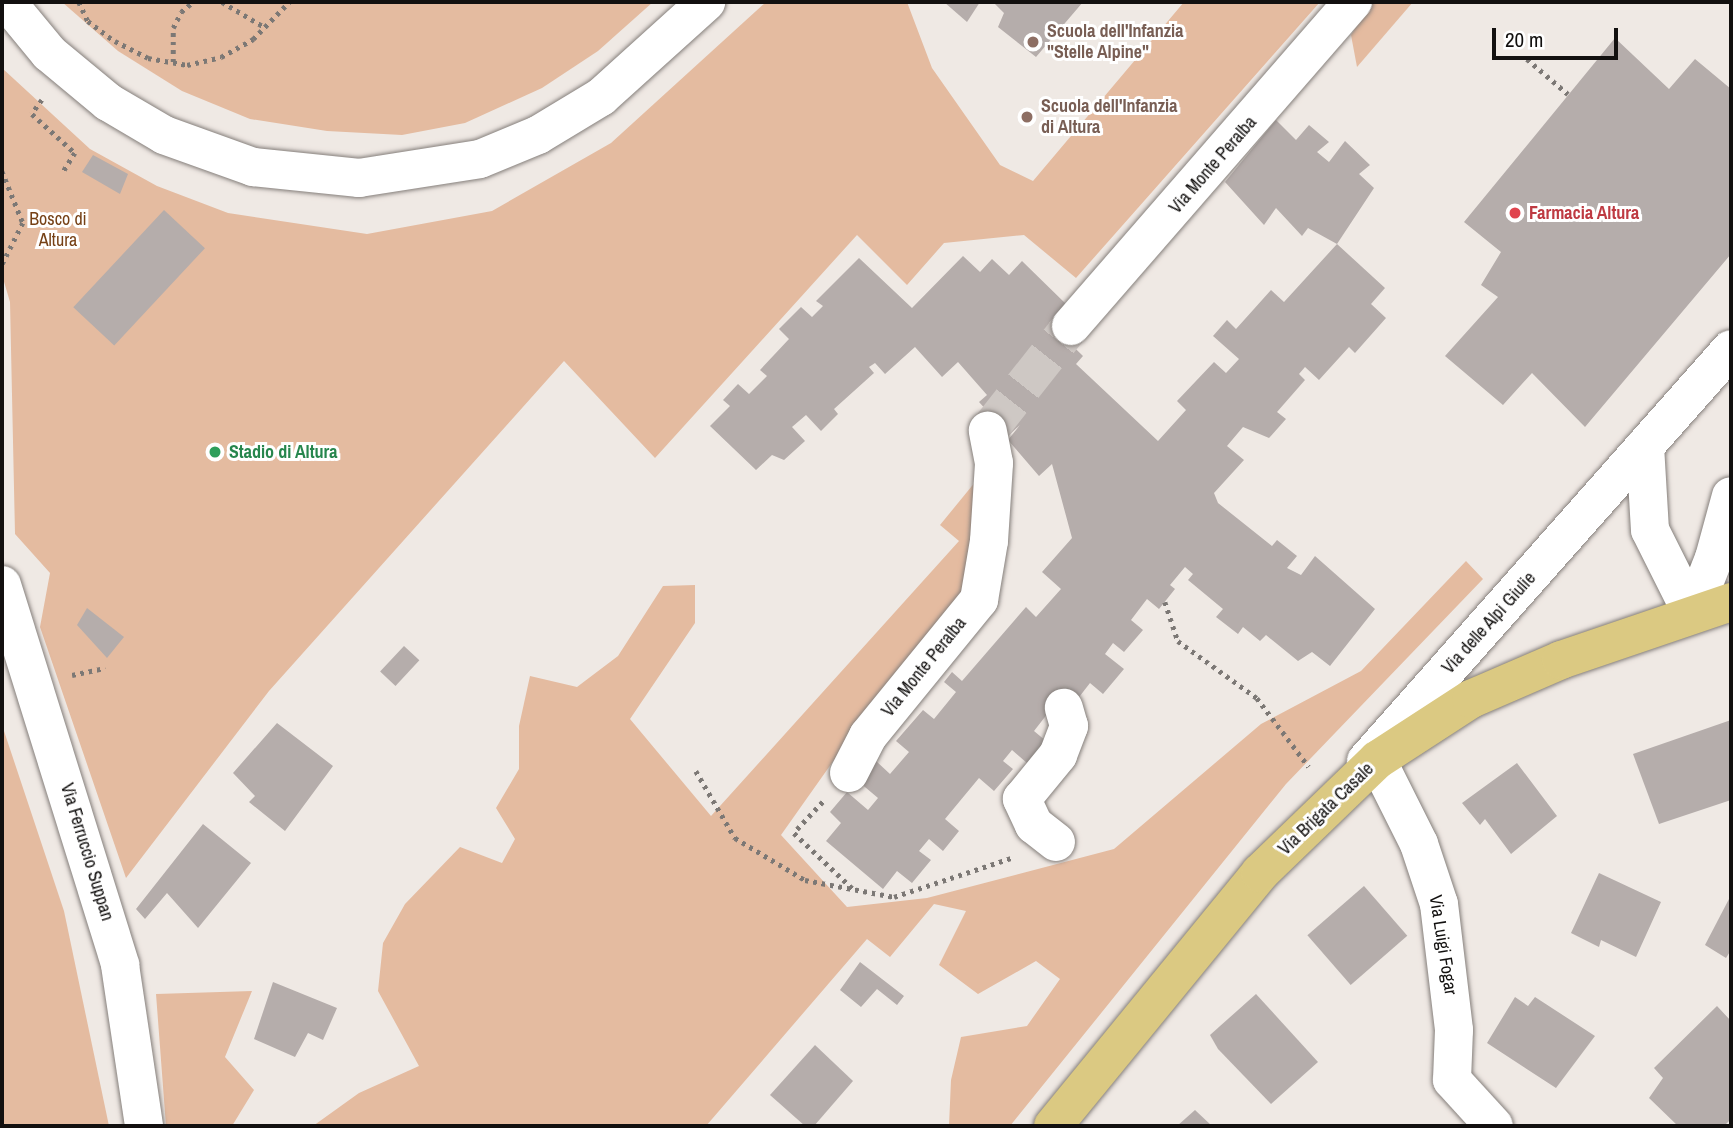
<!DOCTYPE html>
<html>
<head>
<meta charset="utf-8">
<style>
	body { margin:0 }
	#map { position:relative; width:1733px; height:1128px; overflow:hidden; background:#efe9e4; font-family:"Archivo Narrow",sans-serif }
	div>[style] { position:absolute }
	.green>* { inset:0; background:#e4bba0 }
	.building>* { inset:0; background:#b5adab; transform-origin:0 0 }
	.minor-tunnel>* { height:38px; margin-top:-19px; transform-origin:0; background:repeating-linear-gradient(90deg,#cec8c4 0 38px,transparent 0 57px) }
	.path>* { height:4.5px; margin-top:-2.25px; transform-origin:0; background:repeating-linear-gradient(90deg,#7c7875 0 3.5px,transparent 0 8.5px) }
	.roads { filter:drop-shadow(0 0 2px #857f7b) drop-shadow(0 0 2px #857f7b) }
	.minor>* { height:38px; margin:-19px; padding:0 19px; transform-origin:19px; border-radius:19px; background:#fff }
	.major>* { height:38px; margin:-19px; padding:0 19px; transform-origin:19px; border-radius:19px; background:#dbc982 }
	.dots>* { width:19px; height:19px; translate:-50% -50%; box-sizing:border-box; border:4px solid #fff; border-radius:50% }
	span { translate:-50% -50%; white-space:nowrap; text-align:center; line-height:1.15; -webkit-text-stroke:6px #fff; paint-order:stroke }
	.education-label { font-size:18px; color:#785e54; font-weight:700 }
	.left { translate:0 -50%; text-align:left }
	.street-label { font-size:18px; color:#12100f }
	.health-label { font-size:18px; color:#be3a42; font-weight:700 }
	.park-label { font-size:18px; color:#764116 }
	.leisure-label { font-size:18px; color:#27864d; font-weight:700 }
	.frame { position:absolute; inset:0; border:4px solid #12100f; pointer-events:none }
	.scale { position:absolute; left:1492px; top:28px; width:126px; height:32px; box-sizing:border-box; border:4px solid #12100f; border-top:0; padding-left:9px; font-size:21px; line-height:24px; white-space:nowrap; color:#12100f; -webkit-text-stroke:5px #fff; paint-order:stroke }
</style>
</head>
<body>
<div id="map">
	<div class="green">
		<div style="clip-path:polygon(62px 2px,653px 2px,598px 51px,542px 88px,465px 123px,402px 135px,327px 131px,250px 119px,182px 91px,118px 51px)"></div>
		<div style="clip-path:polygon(766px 2px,907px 2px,932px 68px,1000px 165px,1033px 181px,1184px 2px,1320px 2px,1076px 278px,1024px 235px,944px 243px,907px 285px,857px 235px,655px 458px,564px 361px,269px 691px,126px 878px,40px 627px,50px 573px,15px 534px,10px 302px,2px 275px,2px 68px,90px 149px,157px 186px,228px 213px,367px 234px,492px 211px,611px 143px)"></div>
		<div style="clip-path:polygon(1372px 2px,1413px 2px,1357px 67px,1351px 35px)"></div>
		<div style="clip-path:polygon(976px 481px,970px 585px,846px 743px,781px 835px,847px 907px,927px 898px,1114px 849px,1261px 724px,1361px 671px,1466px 561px,1483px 579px,1286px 784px,1010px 1126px,949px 1126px,951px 1080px,961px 1037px,1027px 1026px,1060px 979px,1036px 961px,978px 994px,939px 965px,966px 911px,934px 904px,890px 957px,867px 939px,706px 1126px,313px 1126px,359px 1093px,419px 1066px,378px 991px,383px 943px,405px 904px,460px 847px,502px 863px,515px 839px,496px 808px,519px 769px,519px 726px,530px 676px,577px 687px,618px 656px,663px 586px,695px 585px,695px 623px,630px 719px,711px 816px,959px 541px,940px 525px)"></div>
		<div style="clip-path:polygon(2px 725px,64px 911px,109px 1126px,2px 1126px)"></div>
		<div style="clip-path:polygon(252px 991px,225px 1057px,254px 1090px,232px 1126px,166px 1126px,156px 994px)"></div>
	</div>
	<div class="building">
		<div style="clip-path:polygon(944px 2px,980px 2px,967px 22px)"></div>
		<div style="clip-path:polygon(993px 2px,1083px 2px,1036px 57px,998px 27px,1004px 13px)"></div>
		<div style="clip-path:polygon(1615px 38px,1669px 89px,1695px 59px,1731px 89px,1731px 254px,1585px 427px,1532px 373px,1503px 405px,1445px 356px,1498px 297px,1481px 285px,1501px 252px,1464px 222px)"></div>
		<div style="clip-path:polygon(1276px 120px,1296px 140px,1309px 125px,1329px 142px,1317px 152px,1329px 162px,1345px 141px,1370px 165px,1359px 174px,1374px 188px,1337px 244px,1308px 228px,1302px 236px,1276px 208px,1264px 225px,1225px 182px)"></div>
		<div style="clip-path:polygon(93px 155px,128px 174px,120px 194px,82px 172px)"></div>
		<div style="left:164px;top:210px;width:56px;height:133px;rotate:43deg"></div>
		<div style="clip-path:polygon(1337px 244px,1385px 288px,1371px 304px,1386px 318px,1355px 353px,1349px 347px,1319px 380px,1305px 367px,1299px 374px,1305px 380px,1277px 412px,1286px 419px,1269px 438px,1243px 427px,1227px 446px,1244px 460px,1214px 493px,1218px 503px,1272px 546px,1277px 540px,1297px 556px,1287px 568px,1301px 575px,1315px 556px,1375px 609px,1330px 666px,1312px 652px,1298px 661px,1266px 635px,1260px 641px,1243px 627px,1238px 634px,1216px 617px,1223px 609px,1188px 580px,1193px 574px,1185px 567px,1170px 585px,1175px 589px,1159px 609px,1147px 599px,1131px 620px,1143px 630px,1124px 652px,1113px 643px,1105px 654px,1124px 669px,1103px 694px,1090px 683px,1076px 701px,1048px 713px,1034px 731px,1046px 741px,1027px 763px,1012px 750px,1003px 761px,1013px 769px,994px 791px,979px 778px,945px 819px,959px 831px,943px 851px,929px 839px,919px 851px,931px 860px,912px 883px,897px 871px,883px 889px,826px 841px,841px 823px,830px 812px,847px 792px,868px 810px,878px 798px,859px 782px,876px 761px,890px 774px,909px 752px,896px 741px,923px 710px,934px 719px,956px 692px,944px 682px,952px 672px,962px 681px,1026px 607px,1036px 617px,1061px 589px,1042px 572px,1072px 538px,1052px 464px,1039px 476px,1008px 440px,1020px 425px,1009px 435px,979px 402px,987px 395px,958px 362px,942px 377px,915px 347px,885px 374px,875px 363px,869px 367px,874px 373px,834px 409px,838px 414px,821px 431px,806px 415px,792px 427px,805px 441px,784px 460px,772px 455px,756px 470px,710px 426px,730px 406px,723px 400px,738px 384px,749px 394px,767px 376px,760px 370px,789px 339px,779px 329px,801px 307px,812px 317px,823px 306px,816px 301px,859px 258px,912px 308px,963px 256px,980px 272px,992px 259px,1009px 275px,1022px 261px,1067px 305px,1049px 323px,1083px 356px,1076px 364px,1158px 441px,1186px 410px,1177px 401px,1214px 362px,1226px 373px,1239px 359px,1213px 336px,1227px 320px,1236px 329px,1271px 290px,1284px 302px)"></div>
		<div style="clip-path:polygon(87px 608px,124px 637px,107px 658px,77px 625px)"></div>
		<div style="left:404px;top:646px;width:21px;height:35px;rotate:43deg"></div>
		<div style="clip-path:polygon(1731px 720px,1731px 800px,1659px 824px,1633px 754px)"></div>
		<div style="clip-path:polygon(277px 723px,333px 766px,285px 831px,249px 802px,255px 796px,233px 773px)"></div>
		<div style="clip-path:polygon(1517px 763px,1557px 816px,1511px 854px,1485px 819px,1480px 825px,1462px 803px)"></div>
		<div style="clip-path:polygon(203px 824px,251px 863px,198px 928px,167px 893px,145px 919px,136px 909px)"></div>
		<div style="clip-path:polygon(1599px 873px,1661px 902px,1636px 957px,1601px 940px,1599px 947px,1571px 933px)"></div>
		<div style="left:1364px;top:886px;width:66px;height:75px;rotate:49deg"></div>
		<div style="clip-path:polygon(1729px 899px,1731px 950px,1726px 958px,1705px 945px)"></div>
		<div style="clip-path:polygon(860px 962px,904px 996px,897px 1005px,877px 989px,861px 1007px,840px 990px)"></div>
		<div style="clip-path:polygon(273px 982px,337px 1008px,323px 1040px,308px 1033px,295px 1057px,254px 1039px)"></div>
		<div style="clip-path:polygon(1256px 994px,1318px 1062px,1271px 1104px,1218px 1049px,1210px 1035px)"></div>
		<div style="clip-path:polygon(1515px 997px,1528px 1006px,1535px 997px,1595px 1036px,1556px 1088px,1487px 1043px)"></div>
		<div style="clip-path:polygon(1717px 1006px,1731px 1021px,1731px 1119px,1724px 1126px,1678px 1126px,1649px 1098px,1663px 1078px,1654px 1068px)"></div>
		<div style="clip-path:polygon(815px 1045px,853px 1081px,814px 1126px,805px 1126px,770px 1095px)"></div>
		<div style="clip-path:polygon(1195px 1110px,1212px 1126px,1177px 1126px)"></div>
	</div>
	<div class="minor-tunnel">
		<div style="left:988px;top:431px;width:134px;rotate:-51.7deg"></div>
	</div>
	<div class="path">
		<div style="left:79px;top:2px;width:21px;rotate:65deg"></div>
		<div style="left:88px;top:21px;width:34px;rotate:37deg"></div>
		<div style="left:115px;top:41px;width:37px;rotate:27deg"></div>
		<div style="left:148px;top:58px;width:40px;rotate:10deg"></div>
		<div style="left:187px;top:65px;width:35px;rotate:-13deg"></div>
		<div style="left:221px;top:57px;width:37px;rotate:-29deg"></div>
		<div style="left:253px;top:39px;width:52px;rotate:-45.8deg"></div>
		<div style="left:222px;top:2px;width:51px;rotate:30.6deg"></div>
		<div style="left:1527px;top:59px;width:54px;rotate:40.5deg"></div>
		<div style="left:173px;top:62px;width:34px;rotate:-90deg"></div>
		<div style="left:173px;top:28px;width:18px;rotate:-63deg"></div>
		<div style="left:181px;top:12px;width:16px;rotate:-40deg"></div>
		<div style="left:42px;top:100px;width:17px;rotate:126deg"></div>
		<div style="left:32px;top:114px;width:58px;rotate:42.2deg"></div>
		<div style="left:75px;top:153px;width:25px;rotate:122deg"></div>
		<div style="left:2px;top:171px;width:56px;rotate:68deg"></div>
		<div style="left:23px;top:223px;width:47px;rotate:116.6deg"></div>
		<div style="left:1165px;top:602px;width:41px;rotate:71.6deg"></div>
		<div style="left:1178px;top:641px;width:97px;rotate:35.8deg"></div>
		<div style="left:1257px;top:698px;width:86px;rotate:53deg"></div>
		<div style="left:72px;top:675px;width:34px;rotate:-12deg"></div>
		<div style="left:696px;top:771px;width:78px;rotate:59.8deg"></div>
		<div style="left:735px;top:838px;width:82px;rotate:31deg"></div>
		<div style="left:805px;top:880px;width:91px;rotate:10.8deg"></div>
		<div style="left:894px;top:897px;width:123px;rotate:-18.4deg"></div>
		<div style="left:823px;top:802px;width:42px;rotate:133.1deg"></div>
		<div style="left:794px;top:833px;width:81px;rotate:43.5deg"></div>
	</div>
	<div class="roads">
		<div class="minor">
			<div style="left:7px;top:2px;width:66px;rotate:50.5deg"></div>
			<div style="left:49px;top:53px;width:77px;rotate:39.7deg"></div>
			<div style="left:108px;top:102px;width:65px;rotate:30.5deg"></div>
			<div style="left:164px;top:135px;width:95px;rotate:19.8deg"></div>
			<div style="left:253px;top:167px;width:107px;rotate:5.9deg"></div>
			<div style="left:359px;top:178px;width:122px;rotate:-8.9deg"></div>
			<div style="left:480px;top:159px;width:63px;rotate:-22.5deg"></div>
			<div style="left:538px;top:135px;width:74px;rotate:-31.1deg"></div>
			<div style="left:601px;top:97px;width:142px;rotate:-42.1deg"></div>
			<div style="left:1071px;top:326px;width:430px;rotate:-49deg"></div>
			<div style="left:1645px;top:446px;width:84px;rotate:86.6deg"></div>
			<div style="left:1650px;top:530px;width:94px;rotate:63.4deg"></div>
			<div style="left:2px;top:585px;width:398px;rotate:72.7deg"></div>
			<div style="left:120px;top:965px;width:163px;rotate:81.5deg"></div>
			<div style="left:1692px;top:614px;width:60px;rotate:-68.6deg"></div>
			<div style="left:1714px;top:558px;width:64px;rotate:-74.7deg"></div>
			<div style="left:1377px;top:760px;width:94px;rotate:63.4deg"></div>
			<div style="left:1419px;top:844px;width:63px;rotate:71.6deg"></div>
			<div style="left:1439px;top:904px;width:127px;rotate:83.2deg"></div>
			<div style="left:1454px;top:1030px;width:50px;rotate:92.3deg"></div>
			<div style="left:1452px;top:1080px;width:62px;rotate:47.6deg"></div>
			<div style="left:1366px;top:761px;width:550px;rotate:-48.46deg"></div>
			<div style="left:849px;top:773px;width:42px;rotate:-62.8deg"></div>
			<div style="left:868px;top:736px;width:176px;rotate:-50.8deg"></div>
			<div style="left:979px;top:600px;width:60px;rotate:-80.4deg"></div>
			<div style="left:989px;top:541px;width:78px;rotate:-86.3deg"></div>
			<div style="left:994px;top:463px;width:33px;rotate:-101deg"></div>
			<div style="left:1056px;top:842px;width:28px;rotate:-142deg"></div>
			<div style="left:1034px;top:825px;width:29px;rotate:-115deg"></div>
			<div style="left:1022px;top:799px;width:57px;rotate:-50.7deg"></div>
			<div style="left:1058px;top:755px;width:31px;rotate:-69deg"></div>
			<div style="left:1069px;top:726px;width:19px;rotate:-106deg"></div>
		</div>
		<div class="major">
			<div style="left:1053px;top:1126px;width:327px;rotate:-50.7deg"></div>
			<div style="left:1260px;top:873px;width:163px;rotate:-44deg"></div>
			<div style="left:1377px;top:760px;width:112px;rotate:-33deg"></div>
			<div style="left:1471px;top:699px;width:98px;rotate:-23.4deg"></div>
			<div style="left:1561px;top:660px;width:180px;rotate:-18.8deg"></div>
		</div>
	</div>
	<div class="dots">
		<div style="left:1033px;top:42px;background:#8d6e63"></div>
		<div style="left:1027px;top:117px;background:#8d6e63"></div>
		<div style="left:1515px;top:213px;background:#e0444e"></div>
		<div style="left:215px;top:452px;background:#2e9e5b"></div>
	</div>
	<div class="education-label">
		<span class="left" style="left:1047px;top:42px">Scuola dell'Infanzia<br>"Stelle Alpine"</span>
		<span class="left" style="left:1041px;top:117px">Scuola dell'Infanzia<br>di Altura</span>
	</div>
	<div class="street-label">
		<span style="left:1213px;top:165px;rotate:-49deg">Via Monte Peralba</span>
		<span style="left:1489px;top:623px;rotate:-48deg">Via delle Alpi Giulie</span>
		<span style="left:924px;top:667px;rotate:-51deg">Via Monte Peralba</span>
		<span style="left:1326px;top:809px;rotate:-44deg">Via Brigata Casale</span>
		<span style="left:87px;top:852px;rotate:73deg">Via Ferruccio Suppan</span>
		<span style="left:1443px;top:945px;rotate:81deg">Via Luigi Fogar</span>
	</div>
	<div class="health-label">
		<span class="left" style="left:1529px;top:213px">Farmacia Altura</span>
	</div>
	<div class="park-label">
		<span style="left:58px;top:230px">Bosco di<br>Altura</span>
	</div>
	<div class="leisure-label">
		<span class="left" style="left:229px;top:452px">Stadio di Altura</span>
	</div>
	<div class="frame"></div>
	<div class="scale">20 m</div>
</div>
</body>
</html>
